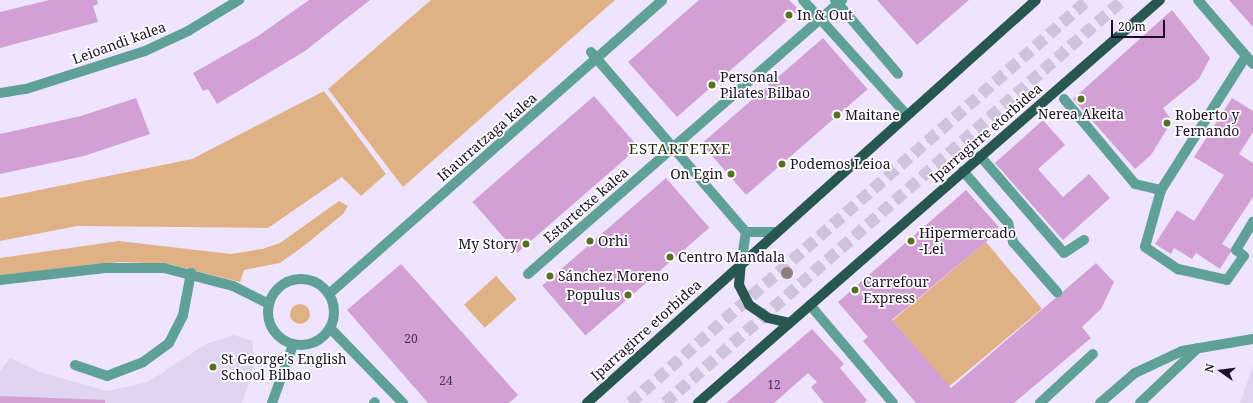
<!DOCTYPE html>
<html>
<head>
<meta charset="utf-8">
<style>
	body { margin:0 }
	#map { position:relative; width:1253px; height:403px; overflow:hidden; background:#efe4fe; font-family:"Noto Serif",serif }
	div>[style] { position:absolute }
	.built>* { inset:0; background:#e0d4f1 }
	.green>* { inset:0; background:#e0b185; transform-origin:0 0 }
	.round { border-radius:50% }
	.building>* { inset:0; background:#d2a0d5; transform-origin:0 0 }
	.highway-tunnel>* { height:12px; margin-top:-6px; transform-origin:0; background:repeating-linear-gradient(90deg,#cfc4de 0 12px,transparent 0 18px) }
	.minor>* { height:10px; margin:-5px; padding:0 5px; transform-origin:5px; border-radius:5px; background:#5fa198 }
	.minor>.ring { margin:-5px; padding:0; box-sizing:content-box; background:none; border:10px solid #5fa198; border-radius:50% }
	.major>* { height:10px; margin:-5px; padding:0 5px; transform-origin:5px; border-radius:5px; background:#285751 }
	.trees>* { width:12px; height:12px; margin:-6px; border-radius:50%; background:#8e7c7b }
	.dots>* { width:11px; height:11px; translate:-50% -50%; box-sizing:border-box; border:2px solid #fff; border-radius:50% }
	span { translate:-50% -50%; white-space:nowrap; text-align:center; line-height:1.15; -webkit-text-stroke:3.5px #fff; paint-order:stroke }
	.number-label { font-size:12px; color:#483352 }
	.number-label span { -webkit-text-stroke-width:0 }
	.poi-label { font-size:14px; color:#1a0f26 }
	.left { translate:0 -50%; text-align:left }
	.right { translate:-100% -50%; text-align:right }
	.street-label { font-size:14px; color:#1a0f26 }
	.neighbourhood-label { font-size:15px; color:#25300a; letter-spacing:1px }
	.north { position:absolute; left:1201px; top:351px; width:40px; height:40px; -webkit-text-stroke:3px #fff; paint-order:stroke; rotate:284deg; font-size:11px; font-weight:700; line-height:16px; text-align:center; color:#1a0f26 }
	.north::after { content:''; display:block; margin:auto; width:14px; height:18px; background:#1a0f26; clip-path:polygon(50% 0,100% 100%,50% 72%,0 100%) }
	.scale { position:absolute; left:1111px; top:20px; width:54px; height:18px; box-sizing:border-box; border:2px solid #1a0f26; border-top:0; padding-left:5px; font-size:12px; line-height:14px; white-space:nowrap; color:#1a0f26; -webkit-text-stroke:3px #fff; paint-order:stroke }
</style>
</head>
<body>
<div id="map">
	<div class="built">
		<div style="clip-path:polygon(234px 335px,252px 341px,255px 363px,242px 403px,0 403px,0 371px,10px 358px,40px 372px,107px 391px,148px 382px,206px 344px)"></div>
		<div style="clip-path:polygon(1253px 366px,1253px 403px,1240px 403px)"></div>
	</div>
	<div class="green">
		<div style="clip-path:polygon(431px 0,615px 0,403px 187px,328px 89px)"></div>
		<div style="clip-path:polygon(324px 91px,386px 174px,361px 196px,342px 177px,268px 228px,77px 226px,0 241px,0 198px,192px 159px)"></div>
		<div style="clip-path:polygon(339px 201px,348px 206px,343px 214px,305px 245px,280px 263px,244px 270px,240px 282px,169px 264px,121px 262px,0 275px,0 258px,119px 241px,231px 254px,262px 249px,280px 243px)"></div>
		<div style="left:986px;top:242px;width:87px;height:122px;rotate:50deg"></div>
		<div style="left:496px;top:276px;width:31px;height:43px;rotate:48deg"></div>
		<div class="round" style="left:290px;top:304px;width:20px;height:20px"></div>
	</div>
	<div class="building">
		<div style="clip-path:polygon(49px 0,97px 0,98px 4px,93px 6px,98px 22px,0 48px,0 12px)"></div>
		<div style="clip-path:polygon(309px 0,370px 0,305px 51px,217px 104px,208px 89px,203px 91px,193px 73px,258px 36px)"></div>
		<div style="clip-path:polygon(699px 0,789px 0,799px 10px,677px 117px,628px 62px)"></div>
		<div style="clip-path:polygon(877px 0,969px 0,917px 45px)"></div>
		<div style="clip-path:polygon(1229px 0,1253px 0,1253px 27px)"></div>
		<div style="clip-path:polygon(1172px 10px,1210px 58px,1199px 79px,1163px 108px,1172px 121px,1151px 155px,1135px 169px,1073px 99px)"></div>
		<div style="left:823px;top:38px;width:68px;height:161px;rotate:49deg"></div>
		<div style="left:594px;top:96px;width:68px;height:161px;rotate:49deg"></div>
		<div style="clip-path:polygon(136px 98px,150px 134px,84px 156px,0 174px,0 134px,81px 116px)"></div>
		<div style="clip-path:polygon(1232px 98px,1253px 111px,1253px 132px,1239px 154px,1253px 163px,1253px 197px,1222px 244px,1232px 250px,1220px 269px,1196px 253px,1192px 259px,1174px 248px,1171px 254px,1155px 244px,1177px 210px,1194px 221px,1224px 175px,1194px 157px)"></div>
		<div style="clip-path:polygon(1043px 120px,1065px 145px,1038px 169px,1063px 197px,1089px 174px,1110px 198px,1063px 240px,995px 163px)"></div>
		<div style="left:666px;top:178px;width:66px;height:164px;rotate:49deg"></div>
		<div style="clip-path:polygon(966px 190px,999px 227px,986px 242px,892px 320px,951px 388px,1096px 263px,1114px 282px,1101px 309px,1082px 327px,1091px 338px,1014px 403px,916px 403px,863px 341px,868px 337px,838px 302px)"></div>
		<div style="clip-path:polygon(401px 264px,518px 395px,509px 403px,428px 403px,347px 310px)"></div>
		<div style="clip-path:polygon(812px 329px,844px 364px,840px 368px,867px 400px,864px 403px,824px 403px,811px 387px,817px 382px,808px 373px,774px 403px,726px 403px)"></div>
		<div style="clip-path:polygon(0 396px,105px 400px,105px 403px,0 403px)"></div>
	</div>
	<div class="highway-tunnel">
		<div style="left:630px;top:403px;width:610px;rotate:-41.34deg"></div>
		<div style="left:665px;top:403px;width:610px;rotate:-41.34deg"></div>
	</div>
	<div class="minor">
		<div style="left:803px;top:0;width:155px;rotate:47.9deg"></div>
		<div style="left:835px;top:0;width:97px;rotate:49.6deg"></div>
		<div style="left:1198px;top:0;width:84px;rotate:49.3deg"></div>
		<div style="left:591px;top:52px;width:238px;rotate:49.3deg"></div>
		<div style="left:746px;top:232px;width:30px;rotate:99deg"></div>
		<div style="left:0;top:93px;width:26px;rotate:-9deg"></div>
		<div style="left:26px;top:89px;width:125px;rotate:-17.7deg"></div>
		<div style="left:145px;top:51px;width:47px;rotate:-24.9deg"></div>
		<div style="left:188px;top:31px;width:60px;rotate:-31.3deg"></div>
		<div style="left:1064px;top:99px;width:111px;rotate:50.1deg"></div>
		<div style="left:1135px;top:184px;width:27px;rotate:13deg"></div>
		<div style="left:1161px;top:190px;width:159px;rotate:-57.6deg"></div>
		<div style="left:980px;top:156px;width:128px;rotate:49.1deg"></div>
		<div style="left:1064px;top:253px;width:24px;rotate:-33deg"></div>
		<div style="left:963px;top:171px;width:69px;rotate:49.1deg"></div>
		<div style="left:1008px;top:223px;width:20px;rotate:75deg"></div>
		<div style="left:1013px;top:242px;width:67px;rotate:48.7deg"></div>
		<div style="left:1161px;top:190px;width:59px;rotate:105.7deg"></div>
		<div style="left:1145px;top:247px;width:40px;rotate:34deg"></div>
		<div style="left:1178px;top:269px;width:50px;rotate:12.7deg"></div>
		<div style="left:1227px;top:280px;width:29px;rotate:-55deg"></div>
		<div style="left:1244px;top:256px;width:10px;rotate:-143deg"></div>
		<div style="left:1236px;top:250px;width:33px;rotate:-59deg"></div>
		<div style="left:746px;top:232px;width:30px"></div>
		<div style="left:528px;top:274px;width:417px;rotate:-41.1deg"></div>
		<div class="ring" style="left:268px;top:279px;width:56px;height:56px"></div>
		<div style="left:0;top:280px;width:106px;rotate:-6.5deg"></div>
		<div style="left:105px;top:268px;width:59px"></div>
		<div style="left:164px;top:268px;width:71px;rotate:14.6deg"></div>
		<div style="left:233px;top:286px;width:40px;rotate:26.6deg"></div>
		<div style="left:329px;top:294px;width:444px;rotate:-41.4deg"></div>
		<div style="left:810px;top:305px;width:128px;rotate:49.7deg"></div>
		<div style="left:330px;top:328px;width:105px;rotate:45.8deg"></div>
		<div style="left:75px;top:365px;width:34px;rotate:19deg"></div>
		<div style="left:107px;top:376px;width:39px;rotate:-21deg"></div>
		<div style="left:143px;top:362px;width:32px;rotate:-36deg"></div>
		<div style="left:169px;top:343px;width:31px;rotate:-63deg"></div>
		<div style="left:183px;top:315px;width:43px;rotate:-79.2deg"></div>
		<div style="left:272px;top:403px;width:62px;rotate:-70.1deg"></div>
		<div style="left:374px;top:403px;width:1px;rotate:-45deg"></div>
		<div style="left:1040px;top:403px;width:72px;rotate:-42.8deg"></div>
		<div style="left:1100px;top:403px;width:46px;rotate:-40.6deg"></div>
		<div style="left:1135px;top:373px;width:52px;rotate:-25.1deg"></div>
		<div style="left:1182px;top:351px;width:72px;rotate:-9.6deg"></div>
		<div style="left:1140px;top:403px;width:80px;rotate:-43.5deg"></div>
	</div>
	<div class="major">
		<div style="left:741px;top:262px;width:23px;rotate:95deg"></div>
		<div style="left:739px;top:285px;width:22px;rotate:63deg"></div>
		<div style="left:749px;top:305px;width:23px;rotate:34deg"></div>
		<div style="left:768px;top:318px;width:22px;rotate:13deg"></div>
		<div style="left:587px;top:403px;width:603px;rotate:-41.91deg"></div>
		<div style="left:698px;top:403px;width:613px;rotate:-41.1deg"></div>
	</div>
	<div class="trees">
		<div style="left:787px;top:273px"></div>
	</div>
	<div class="dots">
		<div style="left:789px;top:15px;background:#587021"></div>
		<div style="left:712px;top:85px;background:#587021"></div>
		<div style="left:1081px;top:99px;background:#587021"></div>
		<div style="left:837px;top:115px;background:#587021"></div>
		<div style="left:1167px;top:123px;background:#587021"></div>
		<div style="left:782px;top:164px;background:#587021"></div>
		<div style="left:731px;top:174px;background:#587021"></div>
		<div style="left:590px;top:241px;background:#587021"></div>
		<div style="left:911px;top:241px;background:#587021"></div>
		<div style="left:526px;top:244px;background:#587021"></div>
		<div style="left:670px;top:257px;background:#587021"></div>
		<div style="left:550px;top:276px;background:#587021"></div>
		<div style="left:855px;top:290px;background:#587021"></div>
		<div style="left:628px;top:295px;background:#587021"></div>
		<div style="left:213px;top:367px;background:#587021"></div>
	</div>
	<div class="number-label">
		<span style="left:411px;top:339px">20</span>
		<span style="left:446px;top:381px">24</span>
		<span style="left:774px;top:385px">12</span>
	</div>
	<div class="poi-label">
		<span class="left" style="left:797px;top:15px">In &amp; Out</span>
		<span class="left" style="left:720px;top:85px">Personal<br>Pilates Bilbao</span>
		<span style="left:1081px;top:114px">Nerea Akeita</span>
		<span class="left" style="left:845px;top:115px">Maitane</span>
		<span class="left" style="left:1175px;top:123px">Roberto y<br>Fernando</span>
		<span class="left" style="left:790px;top:164px">Podemos Leioa</span>
		<span class="right" style="left:723px;top:174px">On Egin</span>
		<span class="left" style="left:919px;top:241px">Hipermercado<br>-Lei</span>
		<span class="left" style="left:598px;top:241px">Orhi</span>
		<span class="right" style="left:518px;top:244px">My Story</span>
		<span class="left" style="left:678px;top:257px">Centro Mandala</span>
		<span class="left" style="left:558px;top:276px">Sánchez Moreno</span>
		<span class="left" style="left:863px;top:290px">Carrefour<br>Express</span>
		<span class="right" style="left:620px;top:295px">Populus</span>
		<span class="left" style="left:221px;top:367px">St George's English<br>School Bilbao</span>
	</div>
	<div class="street-label">
		<span style="left:119px;top:43px;rotate:-20deg">Leioandi kalea</span>
		<span style="left:986px;top:133px;rotate:-41deg">Iparragirre etorbidea</span>
		<span style="left:487px;top:137px;rotate:-41deg">Iñaurratzaga kalea</span>
		<span style="left:586px;top:205px;rotate:-41deg">Estartetxe kalea</span>
		<span style="left:646px;top:330px;rotate:-42deg">Iparragirre etorbidea</span>
	</div>
	<div class="neighbourhood-label">
		<span style="left:680px;top:149px">ESTARTETXE</span>
	</div>
	<div class="north">N</div>
	<div class="scale">20 m</div>
</div>
</body>
</html>
